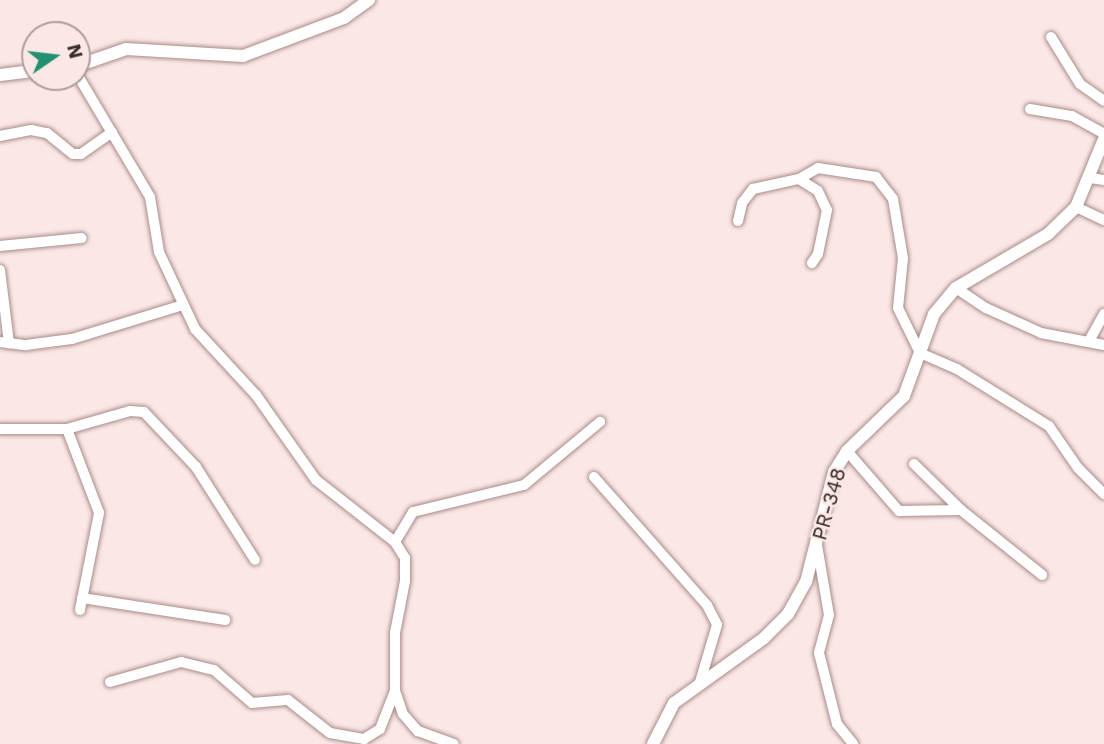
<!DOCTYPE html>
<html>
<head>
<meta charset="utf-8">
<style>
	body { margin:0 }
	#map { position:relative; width:1104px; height:744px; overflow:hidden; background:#fbe8e6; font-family:"Work Sans",sans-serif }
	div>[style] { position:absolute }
	.roads { filter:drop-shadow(0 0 2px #a88b89) drop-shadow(0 0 2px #a88b89) }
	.minor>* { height:10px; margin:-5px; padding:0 5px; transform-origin:5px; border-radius:5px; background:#fff }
	.tertiary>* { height:12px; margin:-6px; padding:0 6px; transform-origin:6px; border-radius:6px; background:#fff }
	span { translate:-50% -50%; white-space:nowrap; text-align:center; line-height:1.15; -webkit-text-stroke:5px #fbe8e6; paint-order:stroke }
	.street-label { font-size:21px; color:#3a2e2d }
	.north { position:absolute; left:21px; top:21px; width:70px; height:70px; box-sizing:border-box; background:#fbe8e6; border:2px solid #ae9e9c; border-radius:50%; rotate:76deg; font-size:19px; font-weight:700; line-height:28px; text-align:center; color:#3a2e2d }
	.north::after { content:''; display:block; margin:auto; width:24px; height:32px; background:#239171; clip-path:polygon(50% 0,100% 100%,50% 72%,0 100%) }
</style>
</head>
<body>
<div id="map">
	<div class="roads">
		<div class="minor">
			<div style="left:1051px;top:37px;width:55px;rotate:58.3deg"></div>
			<div style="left:1080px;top:84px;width:29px;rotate:35deg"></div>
			<div style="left:77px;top:74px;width:143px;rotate:59.3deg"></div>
			<div style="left:150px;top:197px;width:56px;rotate:80.7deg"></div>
			<div style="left:159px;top:252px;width:85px;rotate:64.9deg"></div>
			<div style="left:195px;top:329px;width:90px;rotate:47.3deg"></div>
			<div style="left:256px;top:395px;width:104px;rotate:54.8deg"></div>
			<div style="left:316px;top:480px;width:100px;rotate:38.1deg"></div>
			<div style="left:395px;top:542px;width:19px;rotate:58deg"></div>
			<div style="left:405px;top:558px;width:23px;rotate:90deg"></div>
			<div style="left:405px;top:581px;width:53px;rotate:100.9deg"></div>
			<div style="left:395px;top:633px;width:58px;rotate:90deg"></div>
			<div style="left:395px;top:691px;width:24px;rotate:71deg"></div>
			<div style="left:403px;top:714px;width:23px;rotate:49deg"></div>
			<div style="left:418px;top:731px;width:38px;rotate:20deg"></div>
			<div style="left:1030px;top:109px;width:43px;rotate:9.5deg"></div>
			<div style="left:1072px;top:116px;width:37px;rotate:29deg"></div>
			<div style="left:0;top:136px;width:32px;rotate:-11deg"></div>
			<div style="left:31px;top:130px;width:16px;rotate:11deg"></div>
			<div style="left:47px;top:133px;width:33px;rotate:39deg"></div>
			<div style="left:73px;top:154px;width:8px"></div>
			<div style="left:81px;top:154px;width:38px;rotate:-35deg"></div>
			<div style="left:1090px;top:178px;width:14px;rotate:8deg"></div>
			<div style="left:799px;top:179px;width:22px;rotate:32deg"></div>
			<div style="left:818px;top:191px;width:21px;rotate:65deg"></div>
			<div style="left:827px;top:210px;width:45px;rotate:101.6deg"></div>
			<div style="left:818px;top:254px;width:11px;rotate:124deg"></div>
			<div style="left:1076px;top:207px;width:31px;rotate:25deg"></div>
			<div style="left:738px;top:221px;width:18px;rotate:-77deg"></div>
			<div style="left:742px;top:203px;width:18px;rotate:-52deg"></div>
			<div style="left:753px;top:189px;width:47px;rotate:-12.3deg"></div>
			<div style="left:799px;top:179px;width:22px;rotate:-30deg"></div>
			<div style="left:818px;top:168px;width:59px;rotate:8.8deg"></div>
			<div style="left:876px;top:177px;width:28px;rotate:52deg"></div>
			<div style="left:893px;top:199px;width:60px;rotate:80.4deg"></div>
			<div style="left:903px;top:258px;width:50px;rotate:95.7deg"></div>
			<div style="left:898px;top:308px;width:50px;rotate:63.9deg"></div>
			<div style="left:920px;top:353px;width:40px;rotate:23.4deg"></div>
			<div style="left:957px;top:369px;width:108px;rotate:31.8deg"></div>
			<div style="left:1049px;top:426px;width:51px;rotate:55.4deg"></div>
			<div style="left:1078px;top:468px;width:37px;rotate:45deg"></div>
			<div style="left:0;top:246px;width:82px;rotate:-5.6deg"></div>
			<div style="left:0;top:270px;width:74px;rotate:83deg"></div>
			<div style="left:956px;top:288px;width:36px;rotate:34deg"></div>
			<div style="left:986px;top:308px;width:60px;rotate:24.4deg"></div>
			<div style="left:1041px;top:333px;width:64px;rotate:10.8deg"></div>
			<div style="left:1089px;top:341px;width:31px;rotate:-61deg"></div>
			<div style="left:0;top:342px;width:26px;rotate:7deg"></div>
			<div style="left:26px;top:345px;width:46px;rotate:-7.4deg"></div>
			<div style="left:72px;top:339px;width:116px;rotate:-17deg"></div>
			<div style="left:0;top:429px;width:67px"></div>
			<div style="left:67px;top:429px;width:66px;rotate:-15.9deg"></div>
			<div style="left:130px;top:411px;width:14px;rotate:4deg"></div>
			<div style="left:144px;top:412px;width:76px;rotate:46.6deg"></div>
			<div style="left:196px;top:467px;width:110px;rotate:57.6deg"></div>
			<div style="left:67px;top:429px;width:90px;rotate:69.1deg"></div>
			<div style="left:99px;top:513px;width:99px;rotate:101.1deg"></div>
			<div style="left:847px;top:451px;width:79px;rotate:49.1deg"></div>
			<div style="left:899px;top:511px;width:62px;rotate:-0.9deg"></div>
			<div style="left:961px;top:510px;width:104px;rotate:38.7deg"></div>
			<div style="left:914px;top:464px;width:66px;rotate:44.4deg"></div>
			<div style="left:594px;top:477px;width:171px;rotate:48.6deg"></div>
			<div style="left:707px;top:605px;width:22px;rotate:63deg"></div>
			<div style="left:717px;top:625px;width:59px;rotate:106.6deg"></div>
			<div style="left:395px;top:542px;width:35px;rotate:-59deg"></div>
			<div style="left:413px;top:512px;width:114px;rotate:-13.7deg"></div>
			<div style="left:524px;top:485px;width:99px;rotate:-39.7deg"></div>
			<div style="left:817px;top:545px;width:71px;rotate:80.3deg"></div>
			<div style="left:829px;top:615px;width:39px;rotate:105deg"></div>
			<div style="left:819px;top:653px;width:73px;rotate:75.8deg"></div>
			<div style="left:837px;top:724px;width:26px;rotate:51deg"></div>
			<div style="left:82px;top:598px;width:145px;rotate:8.7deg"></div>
			<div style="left:110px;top:682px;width:74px;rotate:-15.7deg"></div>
			<div style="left:181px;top:662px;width:34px;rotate:14deg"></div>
			<div style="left:214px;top:670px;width:50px;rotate:41deg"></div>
			<div style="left:252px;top:703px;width:36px;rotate:-5deg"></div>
			<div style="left:288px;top:700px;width:53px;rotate:38.2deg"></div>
			<div style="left:330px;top:733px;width:35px;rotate:10deg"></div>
			<div style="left:364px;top:739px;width:19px;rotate:-32deg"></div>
			<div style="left:380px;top:729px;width:41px;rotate:-68.5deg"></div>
		</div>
		<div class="tertiary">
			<div style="left:77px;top:66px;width:52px;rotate:-19.1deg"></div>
			<div style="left:126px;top:49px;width:117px;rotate:3.4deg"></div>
			<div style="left:243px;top:56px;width:108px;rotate:-20.6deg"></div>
			<div style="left:344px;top:18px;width:31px;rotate:-36deg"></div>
			<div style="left:0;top:75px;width:35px;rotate:-7deg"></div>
			<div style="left:653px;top:744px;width:46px;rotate:-62.9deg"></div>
			<div style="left:674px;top:703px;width:111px;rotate:-35.8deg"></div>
			<div style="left:764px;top:638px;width:34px;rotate:-45deg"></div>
			<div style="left:788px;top:614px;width:37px;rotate:-61deg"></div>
			<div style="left:806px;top:582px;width:114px;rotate:-75.7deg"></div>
			<div style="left:834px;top:472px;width:25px;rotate:-58deg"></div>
			<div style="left:847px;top:451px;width:79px;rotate:-44deg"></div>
			<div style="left:904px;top:396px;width:87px;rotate:-69.9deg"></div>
			<div style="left:934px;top:314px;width:34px;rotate:-50deg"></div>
			<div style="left:956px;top:288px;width:107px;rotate:-30.4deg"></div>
			<div style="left:1048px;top:234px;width:39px;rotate:-44deg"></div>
			<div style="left:1076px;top:207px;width:74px;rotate:-67.6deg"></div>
		</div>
	</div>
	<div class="street-label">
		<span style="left:829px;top:504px;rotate:-74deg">PR-348</span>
	</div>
	<div class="north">N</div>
</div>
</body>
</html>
